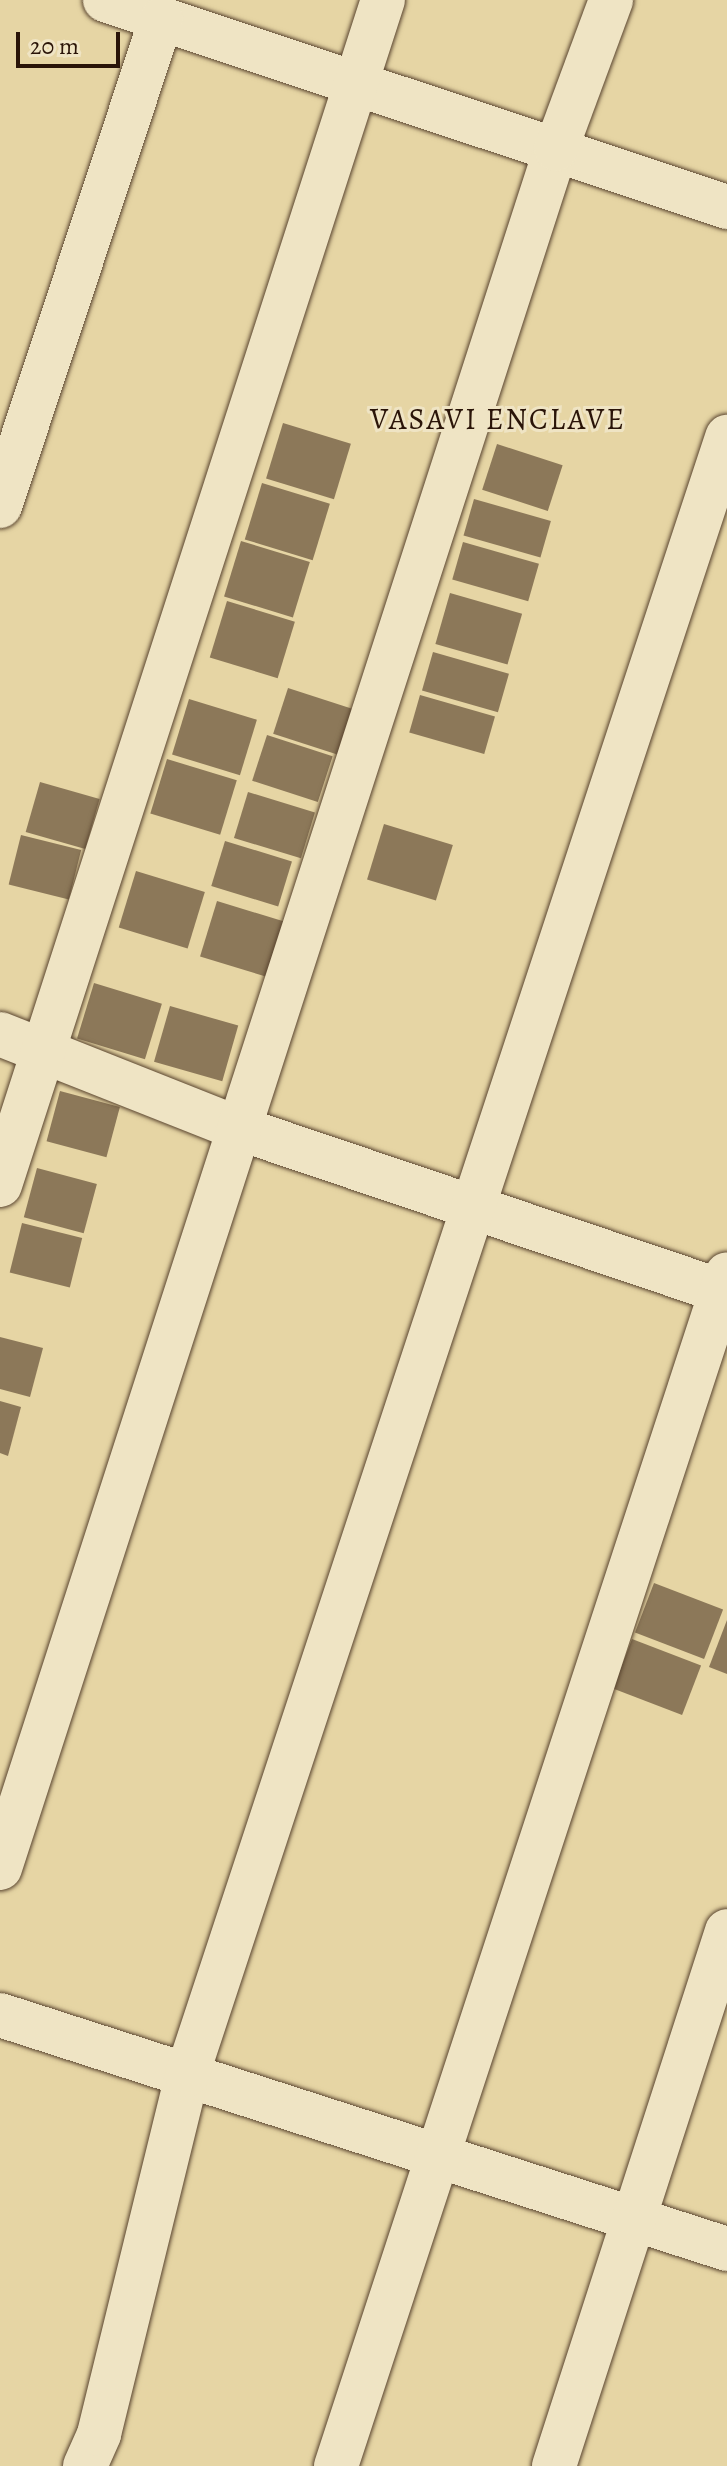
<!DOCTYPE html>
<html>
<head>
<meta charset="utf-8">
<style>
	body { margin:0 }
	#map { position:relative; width:727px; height:2466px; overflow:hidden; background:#e6d5a4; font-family:Alegreya,serif }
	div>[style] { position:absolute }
	.building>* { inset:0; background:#8c7859; transform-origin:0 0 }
	.roads { filter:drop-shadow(0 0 2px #59442f) drop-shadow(0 0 2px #59442f) }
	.minor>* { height:44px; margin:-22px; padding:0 22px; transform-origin:22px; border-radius:22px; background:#efe4c4 }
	span { translate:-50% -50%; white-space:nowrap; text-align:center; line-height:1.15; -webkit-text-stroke:6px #efe4c4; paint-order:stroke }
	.neighbourhood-label { font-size:30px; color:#2a1408; letter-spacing:2px }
	.scale { position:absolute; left:16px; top:32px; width:104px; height:36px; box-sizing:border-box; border:4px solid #2a1408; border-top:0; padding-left:10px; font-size:24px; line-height:28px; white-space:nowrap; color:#2a1408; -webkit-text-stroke:6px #efe4c4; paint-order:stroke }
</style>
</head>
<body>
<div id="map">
	<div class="building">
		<div style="left:283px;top:423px;width:71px;height:58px;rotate:17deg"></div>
		<div style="left:497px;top:444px;width:69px;height:48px;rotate:18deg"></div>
		<div style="left:262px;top:483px;width:71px;height:59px;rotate:17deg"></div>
		<div style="left:474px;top:499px;width:80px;height:38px;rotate:16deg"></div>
		<div style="left:241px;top:541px;width:72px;height:58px;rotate:17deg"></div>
		<div style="left:463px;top:542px;width:79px;height:39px;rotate:16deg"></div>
		<div style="left:450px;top:593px;width:75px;height:53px;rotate:16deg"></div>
		<div style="left:227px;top:601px;width:71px;height:59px;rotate:17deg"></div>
		<div style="left:433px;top:652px;width:79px;height:40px;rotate:16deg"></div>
		<div style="left:288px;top:688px;width:69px;height:48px;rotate:18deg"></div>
		<div style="left:420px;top:695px;width:78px;height:39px;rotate:16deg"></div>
		<div style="left:189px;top:699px;width:71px;height:58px;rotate:17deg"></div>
		<div style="left:267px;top:735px;width:69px;height:48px;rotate:18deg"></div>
		<div style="left:167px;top:759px;width:73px;height:57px;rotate:17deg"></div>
		<div style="left:40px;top:782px;width:62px;height:52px;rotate:16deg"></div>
		<div style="left:248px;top:792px;width:70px;height:48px;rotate:17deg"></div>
		<div style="left:384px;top:824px;width:72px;height:58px;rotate:17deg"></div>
		<div style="left:21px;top:835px;width:62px;height:51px;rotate:14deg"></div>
		<div style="left:225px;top:841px;width:70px;height:47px;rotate:17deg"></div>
		<div style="left:136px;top:871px;width:72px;height:59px;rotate:17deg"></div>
		<div style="left:217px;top:901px;width:72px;height:58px;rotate:17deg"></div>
		<div style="left:94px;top:983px;width:71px;height:58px;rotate:17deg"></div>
		<div style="left:170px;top:1006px;width:71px;height:58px;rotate:16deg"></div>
		<div style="left:60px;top:1091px;width:62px;height:52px;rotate:15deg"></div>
		<div style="left:37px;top:1168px;width:62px;height:51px;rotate:15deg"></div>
		<div style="left:22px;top:1223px;width:62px;height:51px;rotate:14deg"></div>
		<div style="clip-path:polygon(0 1337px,43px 1348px,30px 1397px,0 1389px)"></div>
		<div style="clip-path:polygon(0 1401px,21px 1407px,8px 1456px,0 1453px)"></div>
		<div style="left:654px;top:1583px;width:74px;height:53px;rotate:21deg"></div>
		<div style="clip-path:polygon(727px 1620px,727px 1674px,709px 1667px)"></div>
		<div style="left:632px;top:1639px;width:74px;height:53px;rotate:21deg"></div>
	</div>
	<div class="roads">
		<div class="minor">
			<div style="left:105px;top:0;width:656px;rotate:18.41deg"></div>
			<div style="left:0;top:506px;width:512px;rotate:-71.67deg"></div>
			<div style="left:0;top:1034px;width:256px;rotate:21.6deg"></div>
			<div style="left:238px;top:1128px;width:516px;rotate:18.65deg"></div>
			<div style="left:0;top:1185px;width:1245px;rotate:-72.09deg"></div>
			<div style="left:0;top:1868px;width:1807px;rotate:-72.08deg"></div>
			<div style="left:556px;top:149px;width:159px;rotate:-69.7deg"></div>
			<div style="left:0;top:2015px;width:764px;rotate:17.84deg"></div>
			<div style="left:85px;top:2466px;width:35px;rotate:-66deg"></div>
			<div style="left:99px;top:2434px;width:370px;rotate:-76.2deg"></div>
			<div style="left:187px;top:2075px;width:1725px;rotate:-71.75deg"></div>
			<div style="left:336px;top:2466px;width:1254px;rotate:-71.84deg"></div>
			<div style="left:554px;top:2466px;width:562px;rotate:-72.08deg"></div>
		</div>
	</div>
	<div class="neighbourhood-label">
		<span style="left:498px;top:419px">VASAVI ENCLAVE</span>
	</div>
	<div class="scale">20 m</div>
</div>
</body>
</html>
